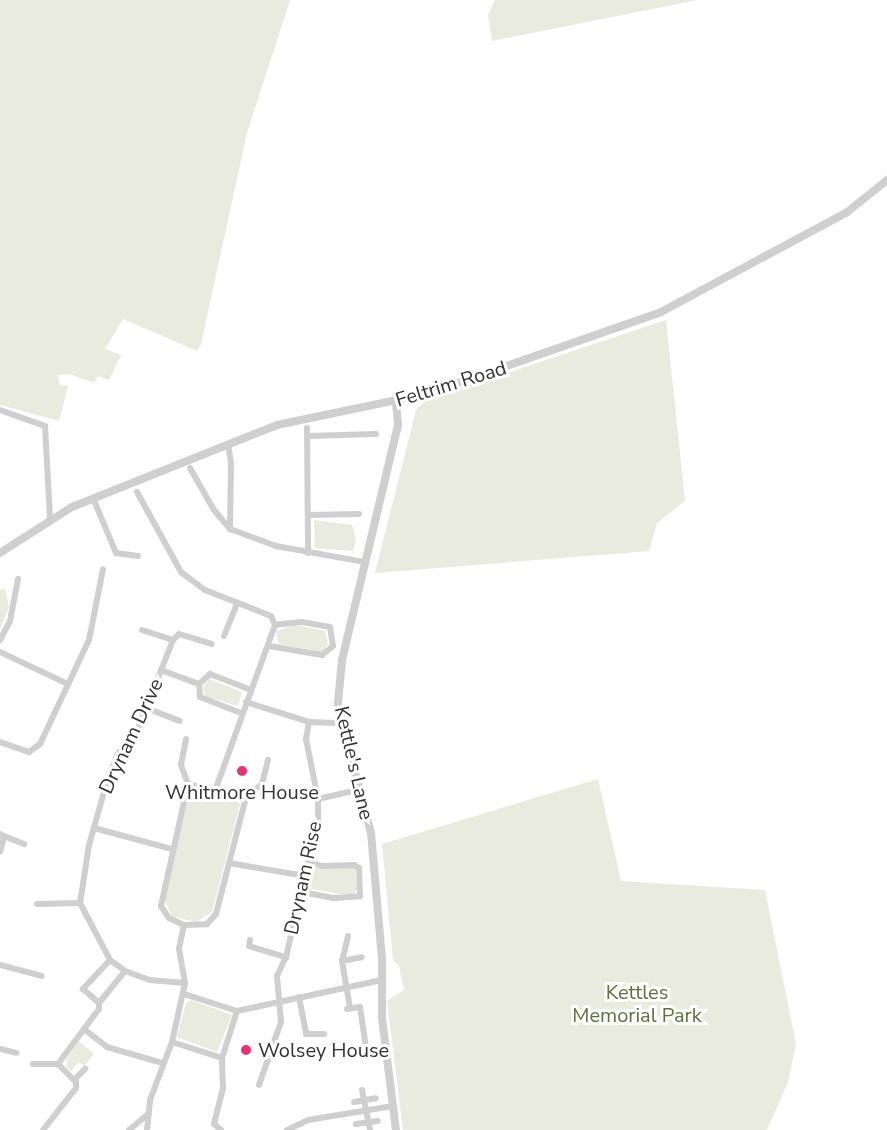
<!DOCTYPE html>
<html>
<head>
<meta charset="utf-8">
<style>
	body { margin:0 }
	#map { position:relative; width:887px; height:1130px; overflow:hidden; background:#fff; font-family:"Nunito Sans",sans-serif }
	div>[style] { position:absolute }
	.green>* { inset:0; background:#e8ebdd }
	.minor>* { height:6px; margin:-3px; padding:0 3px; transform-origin:3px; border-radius:3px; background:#cfcfcf }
	.tertiary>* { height:8px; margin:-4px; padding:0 4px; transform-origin:4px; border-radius:4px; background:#cfcfcf }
	.dots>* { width:16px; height:16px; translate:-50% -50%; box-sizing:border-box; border:3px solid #fff; border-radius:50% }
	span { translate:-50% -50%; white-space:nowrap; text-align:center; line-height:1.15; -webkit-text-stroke:6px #fff; paint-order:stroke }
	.street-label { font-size:20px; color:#323232 }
	.poi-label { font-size:20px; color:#323232 }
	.left { translate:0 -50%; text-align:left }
	.park-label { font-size:20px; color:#616f3d }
</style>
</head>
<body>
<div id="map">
	<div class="green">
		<div style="clip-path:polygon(0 0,290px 0,247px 133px,201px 344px,197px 351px,123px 319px,105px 349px,121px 355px,109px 380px,98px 376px,94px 383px,70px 374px,58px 375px,60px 385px,68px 386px,59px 421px,0 405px)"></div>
		<div style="clip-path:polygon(495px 0,698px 0,492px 41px,488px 15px)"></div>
		<div style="clip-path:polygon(666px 320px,685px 501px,657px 523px,649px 551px,375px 573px,416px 410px,426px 400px)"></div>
		<div style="clip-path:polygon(314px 520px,352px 525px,356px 539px,353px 551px,315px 548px)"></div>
		<div style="clip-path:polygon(5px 588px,9px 607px,0 629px,0 591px)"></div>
		<div style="clip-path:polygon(296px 625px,325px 631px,328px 644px,323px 652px,279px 644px,276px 631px)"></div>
		<div style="clip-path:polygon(209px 679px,242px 692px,238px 706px,205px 696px,203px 687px)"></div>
		<div style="clip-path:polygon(598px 779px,621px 881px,765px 890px,796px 1044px,788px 1082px,767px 1130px,403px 1130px,387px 1001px,404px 990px,399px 966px,393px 960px,382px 844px)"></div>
		<div style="clip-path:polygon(196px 788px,235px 797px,240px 804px,212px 912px,196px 922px,172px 916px,164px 899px,190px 791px)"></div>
		<div style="clip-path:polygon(314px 868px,355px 868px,357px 889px,354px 894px,339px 894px,312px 889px,308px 880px)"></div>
		<div style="clip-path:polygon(191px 1000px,232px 1015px,217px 1052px,177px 1037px,186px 1003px)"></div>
		<div style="clip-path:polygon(79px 1041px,94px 1054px,84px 1066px,79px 1062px,71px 1071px,66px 1066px,67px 1058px)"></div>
	</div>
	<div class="minor">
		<div style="left:0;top:410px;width:48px;rotate:19.6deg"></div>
		<div style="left:45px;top:426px;width:92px;rotate:86.9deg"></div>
		<div style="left:307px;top:428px;width:125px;rotate:89.5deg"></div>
		<div style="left:308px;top:436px;width:68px;rotate:-1.7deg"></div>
		<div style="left:228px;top:444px;width:20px;rotate:81deg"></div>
		<div style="left:231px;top:464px;width:65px;rotate:90.9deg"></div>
		<div style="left:190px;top:468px;width:48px;rotate:60.3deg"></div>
		<div style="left:214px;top:510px;width:25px;rotate:50deg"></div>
		<div style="left:230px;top:529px;width:49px;rotate:20.3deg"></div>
		<div style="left:276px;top:546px;width:89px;rotate:10.3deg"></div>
		<div style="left:137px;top:492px;width:91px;rotate:61.2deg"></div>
		<div style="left:181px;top:572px;width:30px;rotate:37deg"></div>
		<div style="left:205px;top:590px;width:71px;rotate:21.5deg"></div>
		<div style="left:271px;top:616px;width:10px;rotate:66deg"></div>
		<div style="left:93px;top:498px;width:60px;rotate:67.3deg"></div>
		<div style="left:116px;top:553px;width:22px;rotate:8deg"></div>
		<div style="left:309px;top:515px;width:50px;rotate:-1.1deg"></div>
		<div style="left:142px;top:630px;width:33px;rotate:18deg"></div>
		<div style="left:173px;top:640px;width:98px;rotate:111.6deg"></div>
		<div style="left:137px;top:731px;width:30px;rotate:130deg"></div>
		<div style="left:118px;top:754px;width:22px;rotate:114deg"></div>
		<div style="left:109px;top:774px;width:74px;rotate:105.7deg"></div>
		<div style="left:89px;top:845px;width:59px;rotate:98.8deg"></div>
		<div style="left:80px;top:903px;width:64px;rotate:62.2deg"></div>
		<div style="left:110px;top:960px;width:19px;rotate:36deg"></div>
		<div style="left:125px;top:971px;width:27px;rotate:20deg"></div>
		<div style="left:150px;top:980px;width:35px;rotate:5deg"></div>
		<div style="left:185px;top:983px;width:60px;rotate:102.4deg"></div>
		<div style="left:172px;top:1042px;width:52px;rotate:17.7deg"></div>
		<div style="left:222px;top:1058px;width:49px;rotate:-72.3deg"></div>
		<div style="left:237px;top:1011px;width:56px;rotate:-162.2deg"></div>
		<div style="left:224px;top:636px;width:35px;rotate:-68deg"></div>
		<div style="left:0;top:640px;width:21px;rotate:-62deg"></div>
		<div style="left:10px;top:621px;width:43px;rotate:-79.2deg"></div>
		<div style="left:173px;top:640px;width:8px;rotate:-45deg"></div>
		<div style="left:179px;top:634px;width:34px;rotate:17deg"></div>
		<div style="left:269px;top:646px;width:54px;rotate:9.6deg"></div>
		<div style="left:322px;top:655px;width:14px;rotate:-39deg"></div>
		<div style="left:333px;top:646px;width:19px;rotate:-99deg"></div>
		<div style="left:330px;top:627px;width:28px;rotate:-170deg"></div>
		<div style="left:302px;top:622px;width:27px;rotate:174deg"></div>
		<div style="left:0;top:652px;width:75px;rotate:25.2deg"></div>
		<div style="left:161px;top:670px;width:40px;rotate:20.2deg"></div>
		<div style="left:246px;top:702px;width:66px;rotate:17.6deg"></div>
		<div style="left:309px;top:722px;width:34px;rotate:2deg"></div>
		<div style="left:146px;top:708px;width:36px;rotate:21deg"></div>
		<div style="left:241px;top:713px;width:44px;rotate:-158.7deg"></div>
		<div style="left:200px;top:697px;width:13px;rotate:-94deg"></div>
		<div style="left:199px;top:684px;width:15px;rotate:-42deg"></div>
		<div style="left:210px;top:674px;width:44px;rotate:21.3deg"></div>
		<div style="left:186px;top:739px;width:26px;rotate:101deg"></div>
		<div style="left:181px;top:765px;width:20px;rotate:70deg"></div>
		<div style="left:0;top:742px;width:31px;rotate:19deg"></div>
		<div style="left:29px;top:752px;width:14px;rotate:-36deg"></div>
		<div style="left:40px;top:744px;width:115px;rotate:-64.8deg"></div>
		<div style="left:89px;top:640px;width:72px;rotate:-78.8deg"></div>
		<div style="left:188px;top:784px;width:125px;rotate:102.5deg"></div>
		<div style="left:161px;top:906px;width:14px;rotate:56deg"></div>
		<div style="left:169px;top:918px;width:17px;rotate:25deg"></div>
		<div style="left:184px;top:925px;width:23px;rotate:-2deg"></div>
		<div style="left:207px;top:924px;width:13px;rotate:-48deg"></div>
		<div style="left:216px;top:914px;width:121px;rotate:-75.6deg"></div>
		<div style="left:188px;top:784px;width:59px;rotate:12.6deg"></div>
		<div style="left:216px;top:788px;width:173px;rotate:-70.1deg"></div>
		<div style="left:246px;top:797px;width:21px;rotate:-39deg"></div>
		<div style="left:262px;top:784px;width:25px;rotate:-76deg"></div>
		<div style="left:318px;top:799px;width:32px;rotate:-13deg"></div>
		<div style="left:94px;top:828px;width:81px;rotate:15.1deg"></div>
		<div style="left:0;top:834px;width:4px;rotate:27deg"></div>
		<div style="left:4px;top:836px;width:16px;rotate:104deg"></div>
		<div style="left:4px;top:836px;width:22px;rotate:22deg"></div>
		<div style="left:229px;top:863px;width:77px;rotate:9.7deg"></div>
		<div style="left:302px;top:892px;width:33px;rotate:11deg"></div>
		<div style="left:334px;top:898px;width:26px;rotate:-4deg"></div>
		<div style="left:360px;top:896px;width:28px;rotate:-92deg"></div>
		<div style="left:359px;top:868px;width:6px;rotate:-149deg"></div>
		<div style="left:354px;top:865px;width:32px;rotate:178deg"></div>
		<div style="left:322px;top:866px;width:14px;rotate:-163deg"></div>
		<div style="left:37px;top:904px;width:43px;rotate:-1.3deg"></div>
		<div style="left:184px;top:925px;width:25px;rotate:102deg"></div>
		<div style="left:179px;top:949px;width:35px;rotate:80deg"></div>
		<div style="left:348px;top:936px;width:26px;rotate:103deg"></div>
		<div style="left:342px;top:961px;width:48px;rotate:80.3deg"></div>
		<div style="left:250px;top:940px;width:6px;rotate:99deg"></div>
		<div style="left:249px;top:946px;width:39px;rotate:17deg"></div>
		<div style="left:110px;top:960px;width:40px;rotate:133deg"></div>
		<div style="left:83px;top:989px;width:21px;rotate:41deg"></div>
		<div style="left:99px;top:1003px;width:41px;rotate:-50.9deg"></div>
		<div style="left:342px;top:961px;width:20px;rotate:-11deg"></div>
		<div style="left:0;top:965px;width:43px;rotate:14.7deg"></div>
		<div style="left:299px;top:997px;width:38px;rotate:79deg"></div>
		<div style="left:306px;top:1034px;width:18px"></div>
		<div style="left:99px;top:1003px;width:6px;rotate:90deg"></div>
		<div style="left:99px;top:1009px;width:25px;rotate:127deg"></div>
		<div style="left:84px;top:1029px;width:29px;rotate:38deg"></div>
		<div style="left:107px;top:1047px;width:57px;rotate:16.2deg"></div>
		<div style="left:347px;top:1009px;width:13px;rotate:-9deg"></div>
		<div style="left:360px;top:1007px;width:48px;rotate:81.5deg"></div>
		<div style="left:367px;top:1054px;width:7px;rotate:-8deg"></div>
		<div style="left:237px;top:1011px;width:148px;rotate:-12.1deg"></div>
		<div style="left:0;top:1049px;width:17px;rotate:13deg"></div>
		<div style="left:33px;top:1064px;width:25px"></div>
		<div style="left:58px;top:1064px;width:44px;rotate:-53.4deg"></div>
		<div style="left:74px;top:1080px;width:16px;rotate:-45deg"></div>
		<div style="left:259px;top:1085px;width:67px;rotate:-70.8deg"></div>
		<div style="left:281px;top:1022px;width:46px;rotate:-95deg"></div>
		<div style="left:277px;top:976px;width:21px;rotate:-65deg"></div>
		<div style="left:286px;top:957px;width:141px;rotate:-76.9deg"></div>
		<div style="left:318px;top:820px;width:21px;rotate:-90deg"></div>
		<div style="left:318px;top:799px;width:61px;rotate:-101.3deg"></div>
		<div style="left:306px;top:739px;width:17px;rotate:-80deg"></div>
		<div style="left:362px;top:1090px;width:41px;rotate:78.7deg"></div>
		<div style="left:354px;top:1102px;width:22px;rotate:-10deg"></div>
		<div style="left:356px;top:1124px;width:22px;rotate:-8deg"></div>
		<div style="left:43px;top:1130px;width:53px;rotate:-51.8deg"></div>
		<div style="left:76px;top:1088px;width:6px;rotate:-90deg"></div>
		<div style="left:76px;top:1082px;width:25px;rotate:-135deg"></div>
		<div style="left:129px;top:1130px;width:25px;rotate:-40deg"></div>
		<div style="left:147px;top:1130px;width:30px;rotate:-84deg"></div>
		<div style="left:150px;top:1100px;width:62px;rotate:-69.2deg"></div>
		<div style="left:221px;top:1130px;width:9px;rotate:-139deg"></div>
		<div style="left:214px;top:1124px;width:36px;rotate:-76deg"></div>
		<div style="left:223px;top:1089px;width:31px;rotate:-92deg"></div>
		<div style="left:287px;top:1130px;width:23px;rotate:-25deg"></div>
		<div style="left:308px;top:1120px;width:86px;rotate:-9.4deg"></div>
	</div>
	<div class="tertiary">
		<div style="left:396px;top:402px;width:23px;rotate:85deg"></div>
		<div style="left:398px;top:425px;width:242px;rotate:103.4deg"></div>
		<div style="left:342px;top:660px;width:43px;rotate:95.3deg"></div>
		<div style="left:338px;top:703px;width:134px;rotate:75.8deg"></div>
		<div style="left:371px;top:833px;width:126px;rotate:85deg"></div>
		<div style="left:382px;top:959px;width:59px;rotate:90deg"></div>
		<div style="left:382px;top:1018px;width:113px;rotate:82.9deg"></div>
		<div style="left:0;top:553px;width:85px;rotate:-32.6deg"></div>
		<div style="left:72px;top:507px;width:221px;rotate:-21.8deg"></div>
		<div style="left:277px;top:425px;width:152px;rotate:-11.8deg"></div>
		<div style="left:426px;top:394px;width:249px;rotate:-19.2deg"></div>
		<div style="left:661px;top:312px;width:210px;rotate:-28.2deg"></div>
		<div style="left:846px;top:213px;width:53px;rotate:-38.8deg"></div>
	</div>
	<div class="dots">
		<div style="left:242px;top:771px;background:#ea326f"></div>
		<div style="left:246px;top:1050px;background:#ea326f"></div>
	</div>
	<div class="street-label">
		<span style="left:451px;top:384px;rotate:-17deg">Feltrim Road</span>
		<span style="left:131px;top:736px;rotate:-65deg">Drynam Drive</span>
		<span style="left:354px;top:763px;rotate:77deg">Kettle's Lane</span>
		<span style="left:303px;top:878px;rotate:-78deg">Drynam Rise</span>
	</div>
	<div class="poi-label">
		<span style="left:242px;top:792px">Whitmore House</span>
		<span class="left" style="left:258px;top:1050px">Wolsey House</span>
	</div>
	<div class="park-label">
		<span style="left:637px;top:1004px">Kettles<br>Memorial Park</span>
	</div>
</div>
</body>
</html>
